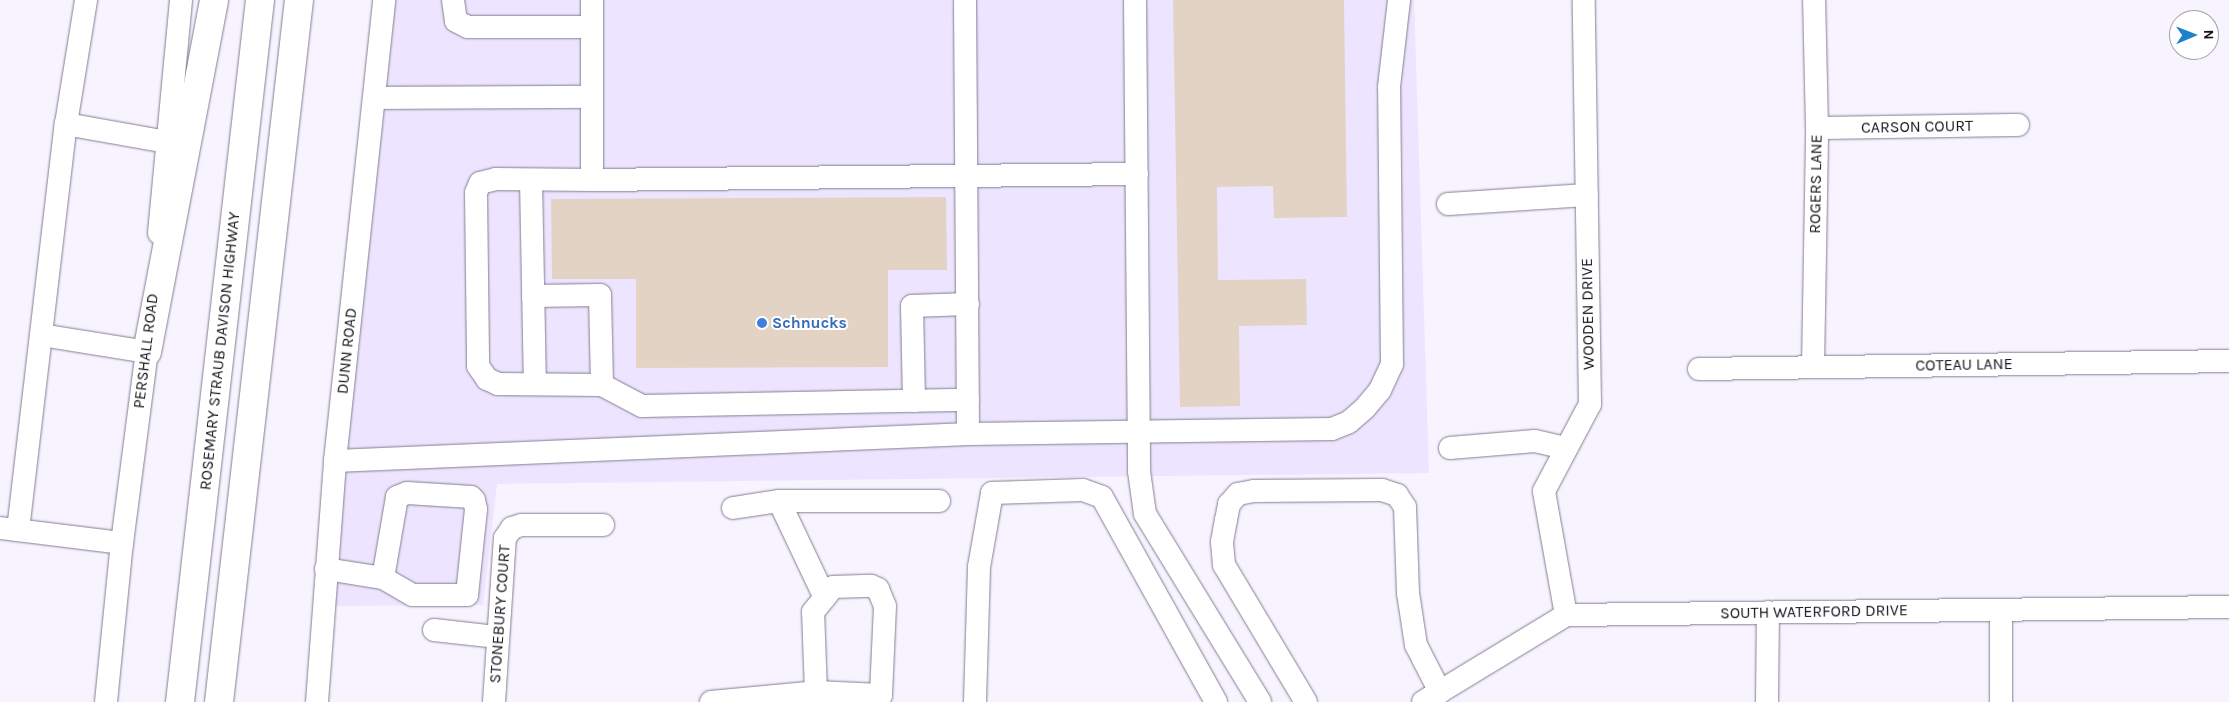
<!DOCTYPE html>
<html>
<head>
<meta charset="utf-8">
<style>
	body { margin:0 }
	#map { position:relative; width:2229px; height:702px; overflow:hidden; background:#f7f3ff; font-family:Karla,sans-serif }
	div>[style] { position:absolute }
	.built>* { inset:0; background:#ede5ff }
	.building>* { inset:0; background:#e3d3c5 }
	.roads { filter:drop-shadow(0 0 1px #837e8f) drop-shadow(0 0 1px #837e8f) }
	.minor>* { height:22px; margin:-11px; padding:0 11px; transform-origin:11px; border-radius:11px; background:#fff }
	.highway>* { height:28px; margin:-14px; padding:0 14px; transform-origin:14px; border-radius:14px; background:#fff }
	.dots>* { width:14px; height:14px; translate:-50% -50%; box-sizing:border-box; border:2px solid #fff; border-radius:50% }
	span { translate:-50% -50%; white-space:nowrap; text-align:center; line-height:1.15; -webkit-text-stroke:4px #fff; paint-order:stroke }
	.street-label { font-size:16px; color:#16141b }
	.shop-label { font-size:16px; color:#366cbe; font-weight:700 }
	.left { translate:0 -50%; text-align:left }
	.north { position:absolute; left:2169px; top:10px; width:50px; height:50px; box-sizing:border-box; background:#fff; border:1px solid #a2a1a4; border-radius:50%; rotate:89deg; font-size:14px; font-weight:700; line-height:20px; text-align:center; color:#16141b }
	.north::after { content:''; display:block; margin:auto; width:18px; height:22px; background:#1d81cc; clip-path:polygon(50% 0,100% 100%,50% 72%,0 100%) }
</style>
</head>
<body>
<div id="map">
	<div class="built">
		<div style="clip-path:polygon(392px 0,1414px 0,1429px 473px,497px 484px,483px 605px,322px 606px)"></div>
	</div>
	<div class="building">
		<div style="clip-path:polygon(1173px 0,1344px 0,1347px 217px,1274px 218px,1273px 186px,1217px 187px,1218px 280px,1306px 279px,1307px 325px,1239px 326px,1240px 406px,1180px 407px)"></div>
		<div style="clip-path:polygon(946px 197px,947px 270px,888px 270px,888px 367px,636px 368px,636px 279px,552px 279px,551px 199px)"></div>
	</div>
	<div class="roads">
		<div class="minor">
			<div style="left:453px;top:0;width:21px;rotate:82deg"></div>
			<div style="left:456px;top:21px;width:13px;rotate:27deg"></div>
			<div style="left:468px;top:27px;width:124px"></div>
			<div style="left:592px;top:0;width:180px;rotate:90deg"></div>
			<div style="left:592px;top:180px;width:545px;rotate:-0.63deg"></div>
			<div style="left:965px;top:0;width:434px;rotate:89.6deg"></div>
			<div style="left:1135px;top:0;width:471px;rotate:89.5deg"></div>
			<div style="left:1139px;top:471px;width:43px;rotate:82.1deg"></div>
			<div style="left:1145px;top:514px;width:220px;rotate:58.5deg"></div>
			<div style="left:375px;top:98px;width:217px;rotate:-0.3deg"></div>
			<div style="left:66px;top:124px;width:126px;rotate:-80.8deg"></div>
			<div style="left:1817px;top:128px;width:201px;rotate:-0.9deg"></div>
			<div style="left:531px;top:180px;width:204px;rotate:88.9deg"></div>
			<div style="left:592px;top:180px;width:96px;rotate:-179.4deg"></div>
			<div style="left:496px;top:179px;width:16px;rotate:166deg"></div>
			<div style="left:480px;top:183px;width:11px;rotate:112deg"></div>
			<div style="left:476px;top:193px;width:173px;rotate:89.3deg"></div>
			<div style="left:478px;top:366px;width:16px;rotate:55deg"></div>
			<div style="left:487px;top:379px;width:12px;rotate:24deg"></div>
			<div style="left:498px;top:384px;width:104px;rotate:0.6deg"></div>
			<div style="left:602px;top:385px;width:45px;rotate:27.7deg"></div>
			<div style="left:642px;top:406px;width:326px;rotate:-1.1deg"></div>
			<div style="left:1448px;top:204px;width:139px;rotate:-3.7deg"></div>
			<div style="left:159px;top:233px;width:234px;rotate:-84.6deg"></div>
			<div style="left:533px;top:296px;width:67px;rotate:-0.9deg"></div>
			<div style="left:600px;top:295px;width:90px;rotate:88.7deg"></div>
			<div style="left:41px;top:335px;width:107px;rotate:9.1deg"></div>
			<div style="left:1813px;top:367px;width:239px;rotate:-89deg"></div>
			<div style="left:1817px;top:128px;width:128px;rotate:-91.3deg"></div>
			<div style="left:1699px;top:369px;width:530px;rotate:-0.86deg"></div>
			<div style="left:914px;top:401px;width:95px;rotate:-91.2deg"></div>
			<div style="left:912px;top:306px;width:56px;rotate:-2deg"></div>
			<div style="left:1450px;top:448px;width:85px;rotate:-4.7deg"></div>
			<div style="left:1535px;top:441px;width:32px;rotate:13deg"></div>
			<div style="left:335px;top:461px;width:634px;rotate:-2.44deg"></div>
			<div style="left:968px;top:434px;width:364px;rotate:-0.8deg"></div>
			<div style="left:1332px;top:429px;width:18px;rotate:-22deg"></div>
			<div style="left:1349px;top:422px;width:21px;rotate:-41deg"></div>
			<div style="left:1365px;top:408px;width:23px;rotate:-50deg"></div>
			<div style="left:1380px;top:390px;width:29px;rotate:-65deg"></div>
			<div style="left:1392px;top:364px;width:277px;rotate:-90.6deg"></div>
			<div style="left:1389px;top:87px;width:88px;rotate:-83.4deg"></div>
			<div style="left:779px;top:501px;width:107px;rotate:64.6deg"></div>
			<div style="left:733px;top:508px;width:47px;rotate:-8.7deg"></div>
			<div style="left:779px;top:501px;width:160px"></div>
			<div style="left:0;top:528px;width:123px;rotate:7deg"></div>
			<div style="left:18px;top:530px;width:409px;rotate:-83.3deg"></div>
			<div style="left:66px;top:124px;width:103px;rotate:10.1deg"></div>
			<div style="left:326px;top:569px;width:58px;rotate:9deg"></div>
			<div style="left:383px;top:578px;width:34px;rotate:30deg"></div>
			<div style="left:413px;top:595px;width:54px"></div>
			<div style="left:467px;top:595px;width:86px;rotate:-84deg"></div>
			<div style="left:476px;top:509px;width:9px;rotate:-103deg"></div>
			<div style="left:474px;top:500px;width:4px;rotate:-135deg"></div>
			<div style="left:471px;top:497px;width:64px;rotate:-176.4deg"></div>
			<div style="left:407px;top:493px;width:11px;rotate:158deg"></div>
			<div style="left:397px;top:497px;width:82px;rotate:99.8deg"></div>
			<div style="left:871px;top:586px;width:8px;rotate:23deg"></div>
			<div style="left:878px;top:589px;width:18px;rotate:68deg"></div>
			<div style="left:885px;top:606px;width:89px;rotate:92.6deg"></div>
			<div style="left:881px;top:695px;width:65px;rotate:-177.4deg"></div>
			<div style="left:816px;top:692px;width:80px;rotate:-92.1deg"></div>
			<div style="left:813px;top:612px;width:32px;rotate:-51deg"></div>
			<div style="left:833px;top:587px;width:38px;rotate:-2deg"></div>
			<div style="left:2001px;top:610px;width:92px;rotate:90deg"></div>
			<div style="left:1566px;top:615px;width:126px;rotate:-100.1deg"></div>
			<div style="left:1544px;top:491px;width:98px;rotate:-62.1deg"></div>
			<div style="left:1590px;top:404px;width:404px;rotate:-90.9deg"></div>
			<div style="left:434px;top:630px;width:62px;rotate:6.4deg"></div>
			<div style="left:106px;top:702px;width:160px;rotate:-84.3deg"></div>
			<div style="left:122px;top:543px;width:211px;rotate:-82.6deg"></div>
			<div style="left:317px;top:702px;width:242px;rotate:-85.7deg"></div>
			<div style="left:335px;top:461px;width:464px;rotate:-83.9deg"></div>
			<div style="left:494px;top:702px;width:164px;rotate:-86.2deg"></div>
			<div style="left:505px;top:538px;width:12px;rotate:-55deg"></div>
			<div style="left:512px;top:528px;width:10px;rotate:-17deg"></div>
			<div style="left:522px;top:525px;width:81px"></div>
			<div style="left:711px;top:702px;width:105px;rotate:-5.4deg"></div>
			<div style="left:975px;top:702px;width:135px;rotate:-88.3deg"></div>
			<div style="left:979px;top:567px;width:75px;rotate:-80deg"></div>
			<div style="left:992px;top:493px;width:91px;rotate:-1.9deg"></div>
			<div style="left:1083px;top:490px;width:20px;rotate:20deg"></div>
			<div style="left:1102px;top:497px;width:235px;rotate:60.9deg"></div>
			<div style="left:1306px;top:702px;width:160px;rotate:-120.9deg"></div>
			<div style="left:1224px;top:565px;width:23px;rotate:-95deg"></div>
			<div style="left:1222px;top:542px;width:22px;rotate:-80deg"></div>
			<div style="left:1226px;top:520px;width:16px;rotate:-79deg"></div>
			<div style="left:1229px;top:504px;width:13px;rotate:-48deg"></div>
			<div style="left:1238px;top:494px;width:16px;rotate:-11deg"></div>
			<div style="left:1254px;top:491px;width:128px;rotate:-0.4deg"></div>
			<div style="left:1382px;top:490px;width:16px;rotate:18deg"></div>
			<div style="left:1397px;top:495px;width:14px;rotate:56deg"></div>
			<div style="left:1405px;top:507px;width:86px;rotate:88deg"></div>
			<div style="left:1408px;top:593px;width:53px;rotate:81.3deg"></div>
			<div style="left:1416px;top:645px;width:53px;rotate:62.9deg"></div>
			<div style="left:1423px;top:702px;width:167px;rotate:-31.3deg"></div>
			<div style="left:1566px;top:615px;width:663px;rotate:-0.69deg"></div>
			<div style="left:1767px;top:702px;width:90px;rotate:-89.4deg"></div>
		</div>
		<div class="highway">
			<div style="left:147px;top:352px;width:358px;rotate:-79.2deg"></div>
			<div style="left:180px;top:702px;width:707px;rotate:-83.5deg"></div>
			<div style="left:219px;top:702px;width:707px;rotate:-83.5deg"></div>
		</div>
	</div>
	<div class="dots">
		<div style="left:762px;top:323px;background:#3f7fe0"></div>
	</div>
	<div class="street-label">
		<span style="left:1917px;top:127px;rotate:-1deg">CARSON COURT</span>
		<span style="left:1816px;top:184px;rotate:-89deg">ROGERS LANE</span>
		<span style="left:1588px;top:314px;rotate:-91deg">WOODEN DRIVE</span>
		<span style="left:146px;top:351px;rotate:-83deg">PERSHALL ROAD</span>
		<span style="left:220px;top:351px;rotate:-84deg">ROSEMARY STRAUB DAVISON HIGHWAY</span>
		<span style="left:347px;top:351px;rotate:-84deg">DUNN ROAD</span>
		<span style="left:1964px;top:365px;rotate:-1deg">COTEAU LANE</span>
		<span style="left:1814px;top:612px;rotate:-1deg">SOUTH WATERFORD DRIVE</span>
		<span style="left:500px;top:614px;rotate:-86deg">STONEBURY COURT</span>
	</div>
	<div class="shop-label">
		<span class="left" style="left:772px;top:323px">Schnucks</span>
	</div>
	<div class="north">N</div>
</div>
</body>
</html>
